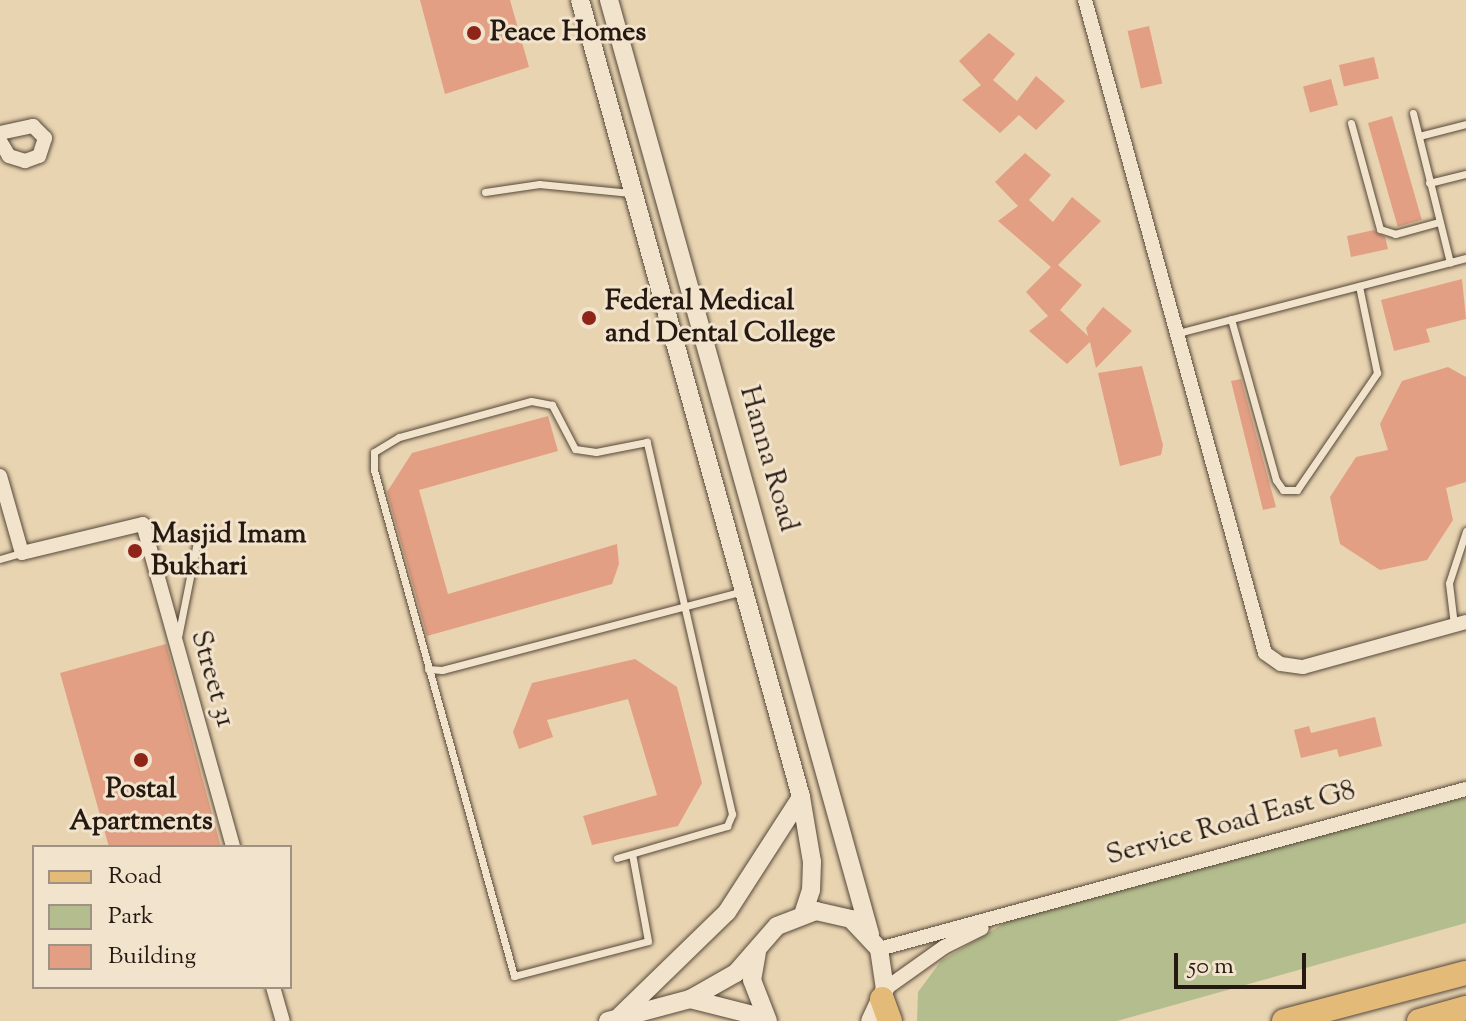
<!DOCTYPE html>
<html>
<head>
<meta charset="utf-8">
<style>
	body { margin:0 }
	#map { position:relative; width:1466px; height:1021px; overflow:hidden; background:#e9d4b1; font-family:"Sorts Mill Goudy",serif }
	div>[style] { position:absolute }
	.green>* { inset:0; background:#b4bd8d }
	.building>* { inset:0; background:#e29f83; transform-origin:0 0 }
	.roads { filter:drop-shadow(0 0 2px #56483a) drop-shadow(0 0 2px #56483a) }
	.service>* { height:7px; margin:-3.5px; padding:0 3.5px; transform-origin:3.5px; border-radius:3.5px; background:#f1e3cc }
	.minor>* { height:14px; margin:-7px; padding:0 7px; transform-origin:7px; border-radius:7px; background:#f1e3cc }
	.tertiary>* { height:18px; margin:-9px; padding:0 9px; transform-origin:9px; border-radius:9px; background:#f1e3cc }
	.primary>* { height:24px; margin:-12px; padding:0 12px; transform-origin:12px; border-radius:12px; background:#e4ba78 }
	.dots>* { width:22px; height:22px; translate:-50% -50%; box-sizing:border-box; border:4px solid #f1e3cc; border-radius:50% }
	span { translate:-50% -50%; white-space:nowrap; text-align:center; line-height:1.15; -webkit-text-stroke:6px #f1e3cc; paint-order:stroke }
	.poi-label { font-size:28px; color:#251912; font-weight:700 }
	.left { translate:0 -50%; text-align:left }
	.street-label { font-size:28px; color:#251912 }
	.legend { position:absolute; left:32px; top:845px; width:260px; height:144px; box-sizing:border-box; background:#f1e3cc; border:2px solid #9f9282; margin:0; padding:10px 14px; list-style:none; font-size:24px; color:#251912 }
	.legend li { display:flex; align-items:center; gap:16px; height:40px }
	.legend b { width:40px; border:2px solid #9f9282 }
	.scale { position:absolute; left:1174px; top:953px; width:132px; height:36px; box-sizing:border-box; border:4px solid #251912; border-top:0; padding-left:10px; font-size:24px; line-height:28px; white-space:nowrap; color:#251912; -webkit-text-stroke:6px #f1e3cc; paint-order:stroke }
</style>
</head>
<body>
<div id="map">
	<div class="green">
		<div style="clip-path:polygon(1466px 797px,1466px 923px,1117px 1021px,917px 1021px,918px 992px,941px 961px,1015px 917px)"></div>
	</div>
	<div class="building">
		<div style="clip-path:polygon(420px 0,510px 0,529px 67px,445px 94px)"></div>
		<div style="left:1149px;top:26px;width:59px;height:22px;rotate:77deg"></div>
		<div style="clip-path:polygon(989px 33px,1015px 54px,993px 80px,1017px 101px,1036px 76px,1065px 101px,1036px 130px,1019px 115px,1000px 133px,962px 100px,981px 85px,959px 61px)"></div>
		<div style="left:1374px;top:57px;width:22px;height:36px;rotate:77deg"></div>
		<div style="left:1331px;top:79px;width:27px;height:29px;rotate:75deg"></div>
		<div style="left:1392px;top:116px;width:108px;height:25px;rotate:74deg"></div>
		<div style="clip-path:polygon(1025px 153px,1051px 175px,1029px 200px,1053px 222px,1072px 197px,1101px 221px,1058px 265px,1082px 285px,1060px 310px,1088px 336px,1086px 328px,1103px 307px,1132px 331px,1096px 368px,1090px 342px,1067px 364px,1029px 331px,1048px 316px,1026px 292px,1051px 267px,998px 221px,1018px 206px,995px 182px)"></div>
		<div style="clip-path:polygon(1374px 230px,1385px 237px,1388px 249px,1351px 257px,1347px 236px)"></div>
		<div style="clip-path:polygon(1462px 279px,1466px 319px,1426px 329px,1430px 342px,1394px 351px,1381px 300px)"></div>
		<div style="clip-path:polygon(1142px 366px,1163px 445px,1161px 455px,1120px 466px,1098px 373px)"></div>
		<div style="clip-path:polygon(1448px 367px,1466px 377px,1466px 482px,1446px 488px,1453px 520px,1427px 560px,1380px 570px,1340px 544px,1330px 497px,1356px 457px,1388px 450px,1380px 424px,1402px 381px)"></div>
		<div style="clip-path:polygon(1241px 379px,1276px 507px,1263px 510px,1231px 381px)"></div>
		<div style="clip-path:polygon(548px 416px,558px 451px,419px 490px,448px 594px,617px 544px,619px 564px,612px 584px,427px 636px,387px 492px,412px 453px)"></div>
		<div style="clip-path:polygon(166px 644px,221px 847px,109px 847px,60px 673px)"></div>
		<div style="clip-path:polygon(635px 659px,677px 687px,702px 783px,678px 826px,592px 845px,583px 816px,657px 795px,628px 699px,547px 720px,553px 737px,519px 749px,513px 732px,532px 683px)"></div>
		<div style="clip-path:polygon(1375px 717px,1382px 746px,1339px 757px,1337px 749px,1301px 758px,1294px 730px,1309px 726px,1311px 733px)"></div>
	</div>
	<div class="roads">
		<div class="service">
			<div style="left:1413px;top:113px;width:154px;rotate:76.1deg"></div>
			<div style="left:1351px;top:123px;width:110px;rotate:74.7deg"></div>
			<div style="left:1380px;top:229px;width:16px;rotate:18deg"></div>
			<div style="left:1395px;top:234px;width:46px;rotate:-15.3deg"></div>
			<div style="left:1419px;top:136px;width:49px;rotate:-14.3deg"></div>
			<div style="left:1429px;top:183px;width:38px;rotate:-14deg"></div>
			<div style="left:485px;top:192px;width:55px;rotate:-8.4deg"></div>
			<div style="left:539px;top:184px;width:92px;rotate:5.6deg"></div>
			<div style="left:1231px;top:319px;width:167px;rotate:74.4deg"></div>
			<div style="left:1276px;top:480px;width:12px;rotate:55deg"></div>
			<div style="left:1283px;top:490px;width:14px"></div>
			<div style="left:1297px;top:490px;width:142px;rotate:-55.6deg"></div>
			<div style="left:1377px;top:373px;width:89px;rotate:-101.7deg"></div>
			<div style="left:1178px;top:333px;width:298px;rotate:-14.6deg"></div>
			<div style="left:0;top:559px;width:22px;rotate:-16deg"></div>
			<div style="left:1454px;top:625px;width:42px;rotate:-96.8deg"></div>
			<div style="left:1449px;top:583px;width:55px;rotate:-71.9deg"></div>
			<div style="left:178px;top:637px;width:102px;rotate:-78.7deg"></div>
			<div style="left:428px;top:669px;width:14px;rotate:4deg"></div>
			<div style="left:442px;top:670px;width:312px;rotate:-14.7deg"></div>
			<div style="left:617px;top:858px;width:115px;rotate:-16.2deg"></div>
			<div style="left:727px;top:826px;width:13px;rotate:-67deg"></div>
			<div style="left:732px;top:814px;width:382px;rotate:-102.9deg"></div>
			<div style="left:647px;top:442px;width:52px;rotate:168.9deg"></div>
			<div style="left:596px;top:452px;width:21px;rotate:-172deg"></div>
			<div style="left:575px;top:449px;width:50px;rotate:-117.6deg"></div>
			<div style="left:552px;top:405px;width:21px;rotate:-169deg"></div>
			<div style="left:531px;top:401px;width:137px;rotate:164.7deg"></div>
			<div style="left:399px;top:437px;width:29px;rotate:149deg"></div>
			<div style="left:374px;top:452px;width:18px;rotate:90deg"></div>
			<div style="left:374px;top:470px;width:525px;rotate:74.53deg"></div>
			<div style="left:514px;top:976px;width:138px;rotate:-14.6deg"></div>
			<div style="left:648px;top:941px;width:88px;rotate:-100.4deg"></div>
		</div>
		<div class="minor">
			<div style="left:1085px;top:0;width:677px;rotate:74.59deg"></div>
			<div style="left:1265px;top:653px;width:19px;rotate:35deg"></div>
			<div style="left:1281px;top:664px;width:22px;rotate:8deg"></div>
			<div style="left:1303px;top:667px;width:169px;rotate:-15.4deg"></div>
			<div style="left:0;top:133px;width:34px;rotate:-12deg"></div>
			<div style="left:33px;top:126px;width:17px;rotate:45deg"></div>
			<div style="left:45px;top:138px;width:19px;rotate:108deg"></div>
			<div style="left:39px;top:156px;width:15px;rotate:160deg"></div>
			<div style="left:25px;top:161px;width:17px;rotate:-163deg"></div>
			<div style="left:9px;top:156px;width:17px;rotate:-121deg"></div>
			<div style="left:0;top:476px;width:80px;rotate:74.1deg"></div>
			<div style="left:22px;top:553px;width:124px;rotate:-13.5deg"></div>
			<div style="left:143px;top:524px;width:335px;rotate:74.4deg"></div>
			<div style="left:879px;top:949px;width:608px;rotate:-15.25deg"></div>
			<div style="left:273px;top:987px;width:35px;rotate:74deg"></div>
			<div style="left:885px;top:989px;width:72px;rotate:-35.4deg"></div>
			<div style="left:944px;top:947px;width:42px;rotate:-26.6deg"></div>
		</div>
		<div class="tertiary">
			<div style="left:580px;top:0;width:827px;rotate:74.5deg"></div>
			<div style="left:801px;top:797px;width:66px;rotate:80.4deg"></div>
			<div style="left:812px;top:862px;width:28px;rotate:92deg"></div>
			<div style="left:811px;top:890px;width:23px;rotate:108deg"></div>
			<div style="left:609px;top:0;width:970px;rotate:74.39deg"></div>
			<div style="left:757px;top:952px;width:28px;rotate:100deg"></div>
			<div style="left:752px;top:980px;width:44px;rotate:68.7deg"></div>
			<div style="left:690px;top:999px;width:77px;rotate:14.2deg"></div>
			<div style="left:620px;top:1016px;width:149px;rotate:-44.2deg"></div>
			<div style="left:727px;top:912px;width:137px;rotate:-57.2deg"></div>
			<div style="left:608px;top:1021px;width:85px;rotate:-15deg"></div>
			<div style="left:690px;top:999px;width:53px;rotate:-29.5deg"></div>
			<div style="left:736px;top:973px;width:62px;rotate:-48.9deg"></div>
			<div style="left:777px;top:926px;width:42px;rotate:-21deg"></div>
			<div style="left:816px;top:911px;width:36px;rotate:13deg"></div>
			<div style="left:851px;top:919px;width:41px;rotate:47deg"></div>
			<div style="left:879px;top:949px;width:40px;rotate:81.5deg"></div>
			<div style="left:885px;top:989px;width:35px;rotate:115deg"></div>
		</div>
		<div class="primary">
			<div style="left:882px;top:999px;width:23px;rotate:70deg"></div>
			<div style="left:1284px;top:1021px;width:188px;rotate:-14.8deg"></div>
			<div style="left:1419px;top:1021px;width:49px;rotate:-15.5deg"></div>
		</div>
	</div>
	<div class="dots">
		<div style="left:474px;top:33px;background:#8f2418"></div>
		<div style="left:589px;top:318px;background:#8f2418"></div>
		<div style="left:135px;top:551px;background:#8f2418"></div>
		<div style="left:141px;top:760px;background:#8f2418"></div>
	</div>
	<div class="poi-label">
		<span class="left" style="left:490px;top:33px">Peace Homes</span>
		<span class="left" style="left:605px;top:318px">Federal Medical<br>and Dental College</span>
		<span class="left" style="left:151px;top:551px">Masjid Imam<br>Bukhari</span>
		<span style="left:141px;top:806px">Postal<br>Apartments</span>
	</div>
	<div class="street-label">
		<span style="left:768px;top:459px;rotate:74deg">Hanna Road</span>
		<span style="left:212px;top:679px;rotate:74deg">Street 31</span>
		<span style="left:1231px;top:824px;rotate:-15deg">Service Road East G8</span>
	</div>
	<ul class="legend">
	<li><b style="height:10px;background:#e4ba78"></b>Road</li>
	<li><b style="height:22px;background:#b4bd8d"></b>Park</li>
	<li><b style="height:22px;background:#e29f83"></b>Building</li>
	</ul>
	<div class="scale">50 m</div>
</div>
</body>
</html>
